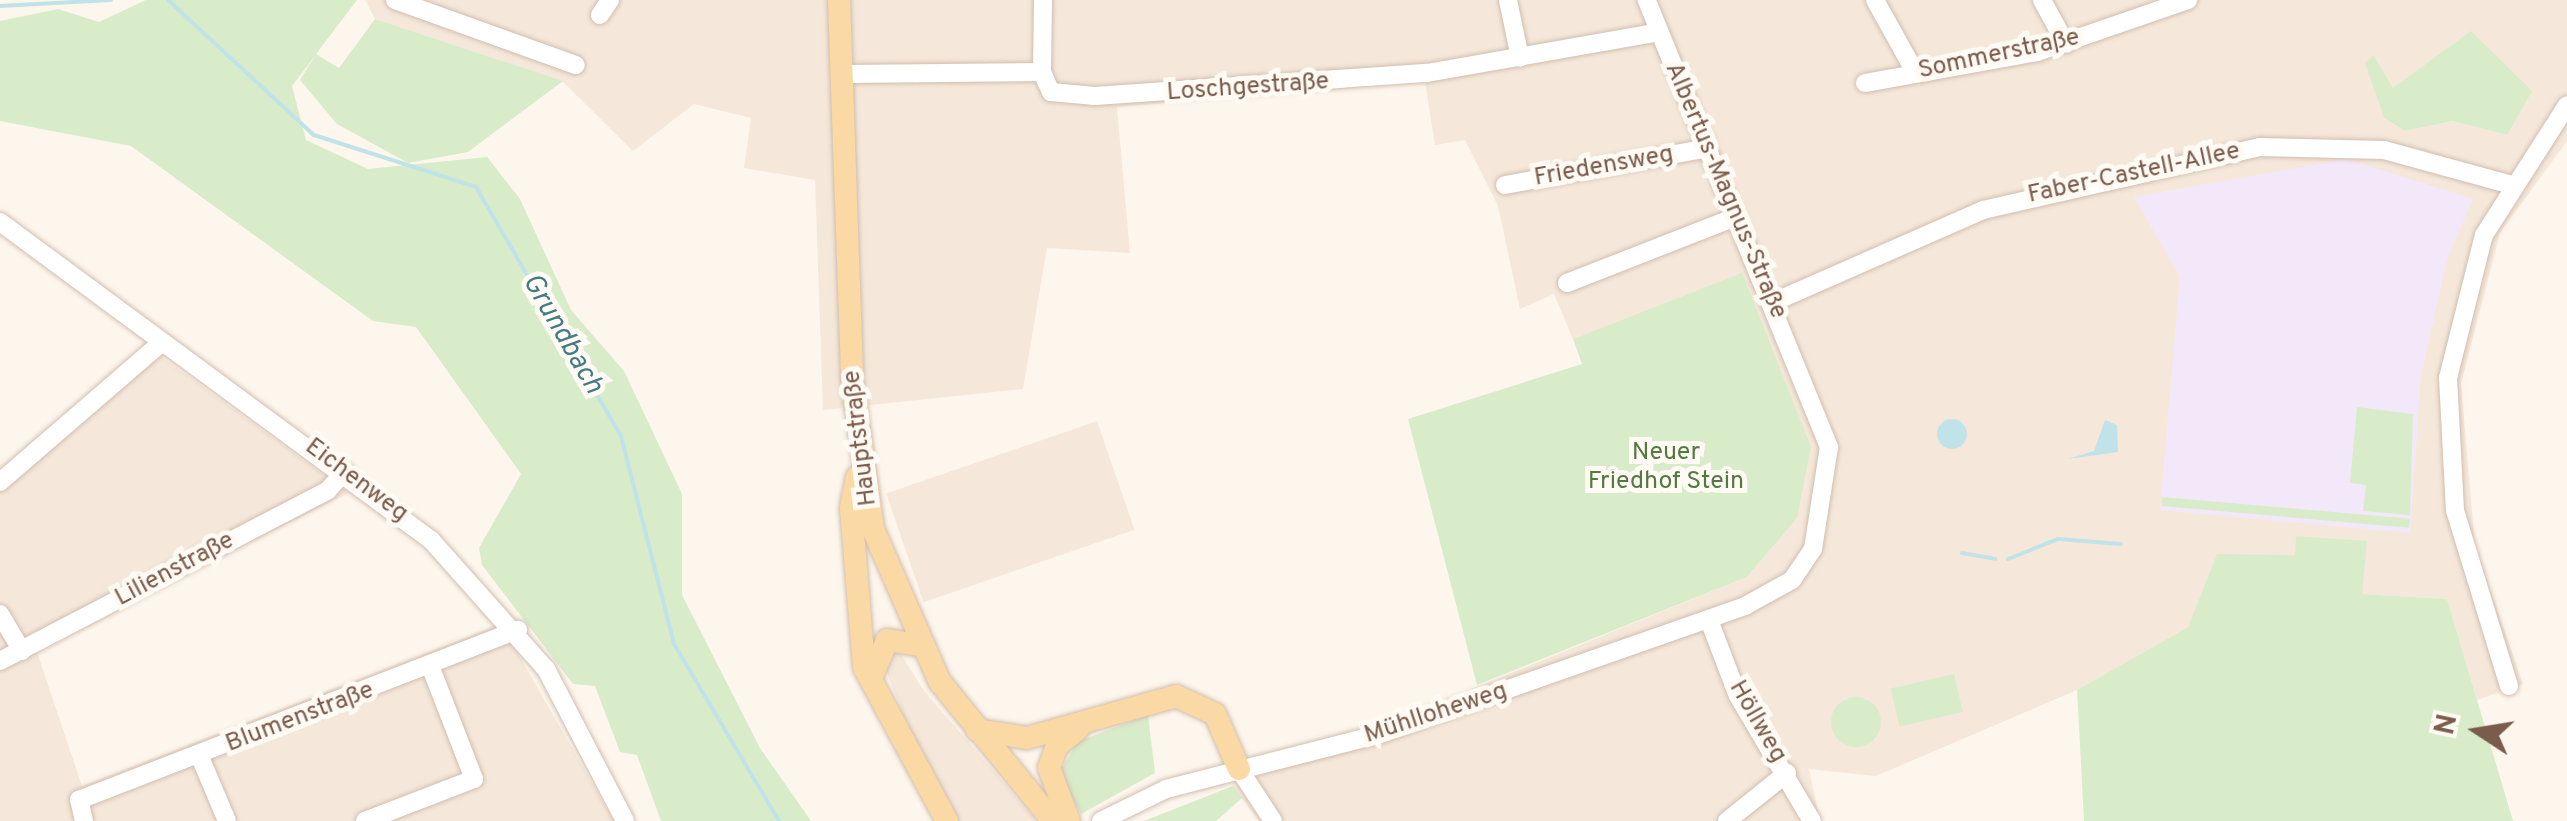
<!DOCTYPE html>
<html>
<head>
<meta charset="utf-8">
<style>
	body { margin:0 }
	#map { position:relative; width:2567px; height:821px; overflow:hidden; background:#fdf6ec; font-family:Overpass,sans-serif }
	div>[style] { position:absolute }
	.residential>* { inset:0; background:#f5e8da; transform-origin:0 0 }
	.education>* { inset:0; background:#f3e8fa }
	.green>* { inset:0; background:#d8ecc9; transform-origin:0 0 }
	.round { border-radius:50% }
	.water>* { inset:0; background:#bfe3e8 }
	.stream>* { height:4px; margin:-2px; padding:0 2px; transform-origin:2px; border-radius:2px; background:#bfe3e8 }
	.roads { filter:drop-shadow(0 0 2px #d1beb0) drop-shadow(0 0 2px #d1beb0) }
	.minor>* { height:18px; margin:-9px; padding:0 9px; transform-origin:9px; border-radius:9px; background:#fff }
	.major>* { height:22px; margin:-11px; padding:0 11px; transform-origin:11px; border-radius:11px; background:#fbd9a5 }
	span { translate:-50% -50%; white-space:nowrap; text-align:center; line-height:1.15; -webkit-text-stroke:10px #fffaf3; paint-order:stroke }
	.street-label { font-size:25px; color:#7a5c4d }
	.park-label { font-size:25px; color:#537a41 }
	.water-label { font-size:28px; color:#437c86; font-style:italic }
	.north { position:absolute; left:2427px; top:681px; width:100px; height:100px; -webkit-text-stroke:8px #fffaf3; paint-order:stroke; rotate:282deg; font-size:28px; font-weight:700; line-height:40px; text-align:center; color:#7a5c4d }
	.north::after { content:''; display:block; margin:auto; width:35px; height:45px; background:#7a5c4d; clip-path:polygon(50% 0,100% 100%,50% 72%,0 100%) }
</style>
</head>
<body>
<div id="map">
	<div class="residential">
		<div style="clip-path:polygon(evenodd,365px 0,2567px 0,2567px 141px,2500px 233px,2461px 384px,2475px 546px,2523px 684px,2477px 700px,2447px 599px,2361px 594px,2297px 536px,2295px 555px,2217px 555px,2188px 627px,2077px 690px,1876px 776px,1809px 769px,1820px 821px,1259px 821px,1233px 786px,1747px 577px,1797px 518px,1742px 274px,1573px 339px,1554px 294px,1520px 309px,1498px 206px,1465px 140px,1435px 145px,1425px 82px,1117px 107px,1130px 253px,1047px 248px,1023px 389px,823px 410px,815px 180px,744px 168px,751px 118px,694px 104px,633px 151px,562px 81px,375px 19px,365px 0,2372px 56px,2393px 88px,2507px 135px,2453px 121px,2405px 131px,2384px 118px,2372px 56px)"></div>
		<div style="clip-path:polygon(149px 348px,349px 493px,36px 649px,82px 786px,501px 624px,614px 821px,0 821px,0 472px)"></div>
		<div style="left:1097px;top:421px;width:115px;height:223px;rotate:71deg"></div>
		<div style="clip-path:polygon(895px 645px,924px 691px,1037px 821px,944px 821px,887px 673px,885px 649px)"></div>
	</div>
	<div class="education">
		<div style="clip-path:polygon(2346px 159px,2473px 199px,2447px 259px,2421px 376px,2410px 533px,2160px 510px,2180px 277px,2134px 197px)"></div>
	</div>
	<div class="green">
		<div style="clip-path:polygon(146px 0,357px 0,316px 54px,339px 68px,375px 19px,563px 81px,468px 152px,408px 163px,337px 124px,300px 80px,315px 56px,292px 86px,306px 140px,368px 169px,487px 157px,520px 199px,571px 310px,624px 371px,682px 494px,682px 595px,760px 748px,811px 821px,661px 821px,637px 755px,620px 752px,595px 686px,573px 684px,482px 565px,479px 548px,521px 474px,416px 327px,373px 321px,131px 146px,0 121px,0 21px,58px 9px,99px 22px)"></div>
		<div style="clip-path:polygon(2471px 31px,2532px 91px,2507px 135px,2453px 121px,2405px 131px,2384px 118px,2365px 63px,2373px 55px,2393px 88px)"></div>
		<div style="clip-path:polygon(1742px 273px,1811px 447px,1797px 518px,1747px 577px,1477px 685px,1408px 419px,1582px 364px,1573px 339px)"></div>
		<div style="clip-path:polygon(2357px 407px,2413px 414px,2410px 515px,2363px 511px,2366px 485px,2350px 483px)"></div>
		<div style="left:2162px;top:497px;width:249px;height:9px;rotate:5deg"></div>
		<div style="clip-path:polygon(2296px 536px,2367px 541px,2362px 594px,2447px 599px,2513px 821px,2084px 821px,2077px 690px,2188px 627px,2217px 554px,2295px 555px)"></div>
		<div style="left:1954px;top:674px;width:39px;height:65px;rotate:77deg"></div>
		<div class="round" style="left:1831px;top:697px;width:50px;height:50px"></div>
		<div style="clip-path:polygon(1148px 715px,1155px 773px,1081px 814px,1059px 774px,1077px 742px)"></div>
		<div style="clip-path:polygon(1233px 786px,1242px 798px,1216px 821px,1144px 821px)"></div>
	</div>
	<div class="water">
		<div class="round" style="left:1937px;top:419px;width:30px;height:30px"></div>
		<div style="clip-path:polygon(2105px 420px,2117px 425px,2118px 452px,2068px 459px,2094px 451px)"></div>
	</div>
	<div class="stream">
		<div style="left:168px;top:0;width:199px;rotate:42.8deg"></div>
		<div style="left:314px;top:135px;width:170px;rotate:17.8deg"></div>
		<div style="left:476px;top:187px;width:288px;rotate:59.8deg"></div>
		<div style="left:621px;top:436px;width:215px;rotate:75.7deg"></div>
		<div style="left:674px;top:644px;width:206px;rotate:59.3deg"></div>
		<div style="left:0;top:6px;width:111px;rotate:-3.1deg"></div>
		<div style="left:1962px;top:553px;width:34px;rotate:10deg"></div>
		<div style="left:2008px;top:559px;width:54px;rotate:-21.8deg"></div>
		<div style="left:2058px;top:539px;width:63px;rotate:4.5deg"></div>
	</div>
	<div class="roads">
		<div class="minor">
			<div style="left:395px;top:0;width:192px;rotate:19.8deg"></div>
			<div style="left:1043px;top:0;width:72px;rotate:90.8deg"></div>
			<div style="left:1042px;top:72px;width:22px;rotate:66deg"></div>
			<div style="left:1051px;top:92px;width:44px;rotate:5.2deg"></div>
			<div style="left:1095px;top:96px;width:333px;rotate:-4deg"></div>
			<div style="left:1427px;top:73px;width:236px;rotate:-10deg"></div>
			<div style="left:1508px;top:0;width:59px;rotate:78.3deg"></div>
			<div style="left:1875px;top:0;width:82px;rotate:60.9deg"></div>
			<div style="left:2042px;top:0;width:50px;rotate:61.4deg"></div>
			<div style="left:600px;top:15px;width:18px;rotate:-56deg"></div>
			<div style="left:845px;top:74px;width:197px;rotate:-0.6deg"></div>
			<div style="left:1865px;top:83px;width:175px;rotate:-10.2deg"></div>
			<div style="left:2037px;top:52px;width:160px;rotate:-19deg"></div>
			<div style="left:1505px;top:185px;width:202px;rotate:-10.3deg"></div>
			<div style="left:0;top:222px;width:536px;rotate:36.42deg"></div>
			<div style="left:431px;top:540px;width:173px;rotate:48.3deg"></div>
			<div style="left:546px;top:669px;width:171px;rotate:62.5deg"></div>
			<div style="left:1567px;top:283px;width:178px;rotate:-21.4deg"></div>
			<div style="left:1776px;top:301px;width:226px;rotate:-23.7deg"></div>
			<div style="left:1983px;top:210px;width:284px;rotate:-12.8deg"></div>
			<div style="left:2260px;top:147px;width:124px;rotate:1.4deg"></div>
			<div style="left:2384px;top:150px;width:129px;rotate:15.3deg"></div>
			<div style="left:0;top:482px;width:214px;rotate:-40.8deg"></div>
			<div style="left:0;top:614px;width:43px;rotate:59.3deg"></div>
			<div style="left:1709px;top:620px;width:81px;rotate:69.1deg"></div>
			<div style="left:1738px;top:696px;width:145px;rotate:59.4deg"></div>
			<div style="left:0;top:661px;width:370px;rotate:-27.5deg"></div>
			<div style="left:328px;top:490px;width:25px;rotate:-48deg"></div>
			<div style="left:2509px;top:686px;width:183px;rotate:-107.1deg"></div>
			<div style="left:2455px;top:511px;width:133px;rotate:-93deg"></div>
			<div style="left:2448px;top:378px;width:147px;rotate:-75.9deg"></div>
			<div style="left:2484px;top:235px;width:154px;rotate:-57.4deg"></div>
			<div style="left:200px;top:757px;width:69px;rotate:67.1deg"></div>
			<div style="left:1239px;top:769px;width:62px;rotate:56.8deg"></div>
			<div style="left:84px;top:821px;width:22px;rotate:-103deg"></div>
			<div style="left:79px;top:800px;width:471px;rotate:-21.2deg"></div>
			<div style="left:365px;top:821px;width:117px;rotate:-21.1deg"></div>
			<div style="left:474px;top:779px;width:119px;rotate:-111.2deg"></div>
			<div style="left:1101px;top:821px;width:72px;rotate:-26.2deg"></div>
			<div style="left:1166px;top:789px;width:218px;rotate:-14.4deg"></div>
			<div style="left:1377px;top:735px;width:390px;rotate:-19.3deg"></div>
			<div style="left:1745px;top:606px;width:54px;rotate:-29deg"></div>
			<div style="left:1792px;top:580px;width:37px;rotate:-56deg"></div>
			<div style="left:1813px;top:549px;width:103px;rotate:-81.1deg"></div>
			<div style="left:1829px;top:447px;width:483px;rotate:-112.2deg"></div>
			<div style="left:1727px;top:821px;width:77px;rotate:-38.7deg"></div>
		</div>
		<div class="major">
			<div style="left:839px;top:0;width:379px;rotate:88deg"></div>
			<div style="left:852px;top:379px;width:151px;rotate:82deg"></div>
			<div style="left:873px;top:529px;width:167px;rotate:66.4deg"></div>
			<div style="left:940px;top:682px;width:179px;rotate:50.9deg"></div>
			<div style="left:857px;top:477px;width:32px;rotate:101deg"></div>
			<div style="left:851px;top:508px;width:160px;rotate:85.3deg"></div>
			<div style="left:864px;top:667px;width:175px;rotate:61.7deg"></div>
			<div style="left:872px;top:676px;width:39px;rotate:-67deg"></div>
			<div style="left:887px;top:640px;width:32px;rotate:9deg"></div>
			<div style="left:977px;top:730px;width:51px;rotate:9.1deg"></div>
			<div style="left:1027px;top:738px;width:155px;rotate:-15.7deg"></div>
			<div style="left:1176px;top:696px;width:43px;rotate:24.8deg"></div>
			<div style="left:1215px;top:714px;width:60px;rotate:66.4deg"></div>
			<div style="left:1069px;top:821px;width:57px;rotate:-110.7deg"></div>
			<div style="left:1049px;top:768px;width:23px;rotate:-70deg"></div>
			<div style="left:1057px;top:746px;width:27px;rotate:-39deg"></div>
		</div>
	</div>
	<div class="street-label">
		<span style="left:1999px;top:55px;rotate:-12deg">Sommerstraße</span>
		<span style="left:1248px;top:88px;rotate:-4deg">Loschgestraße</span>
		<span style="left:1604px;top:167px;rotate:-10deg">Friedensweg</span>
		<span style="left:2134px;top:174px;rotate:-12deg">Faber-Castell-Allee</span>
		<span style="left:1725px;top:191px;rotate:67deg">Albertus-Magnus-Straße</span>
		<span style="left:861px;top:438px;rotate:-97deg">Hauptstraße</span>
		<span style="left:356px;top:481px;rotate:37deg">Eichenweg</span>
		<span style="left:175px;top:570px;rotate:-28deg">Lilienstraße</span>
		<span style="left:1436px;top:714px;rotate:-18deg">Mühlloheweg</span>
		<span style="left:300px;top:718px;rotate:-21deg">Blumenstraße</span>
		<span style="left:1757px;top:722px;rotate:60deg">Höllweg</span>
	</div>
	<div class="park-label">
		<span style="left:1666px;top:468px">Neuer<br>Friedhof Stein</span>
	</div>
	<div class="water-label">
		<span style="left:562px;top:334px;rotate:60deg">Grundbach</span>
	</div>
	<div class="north">N</div>
</div>
</body>
</html>
